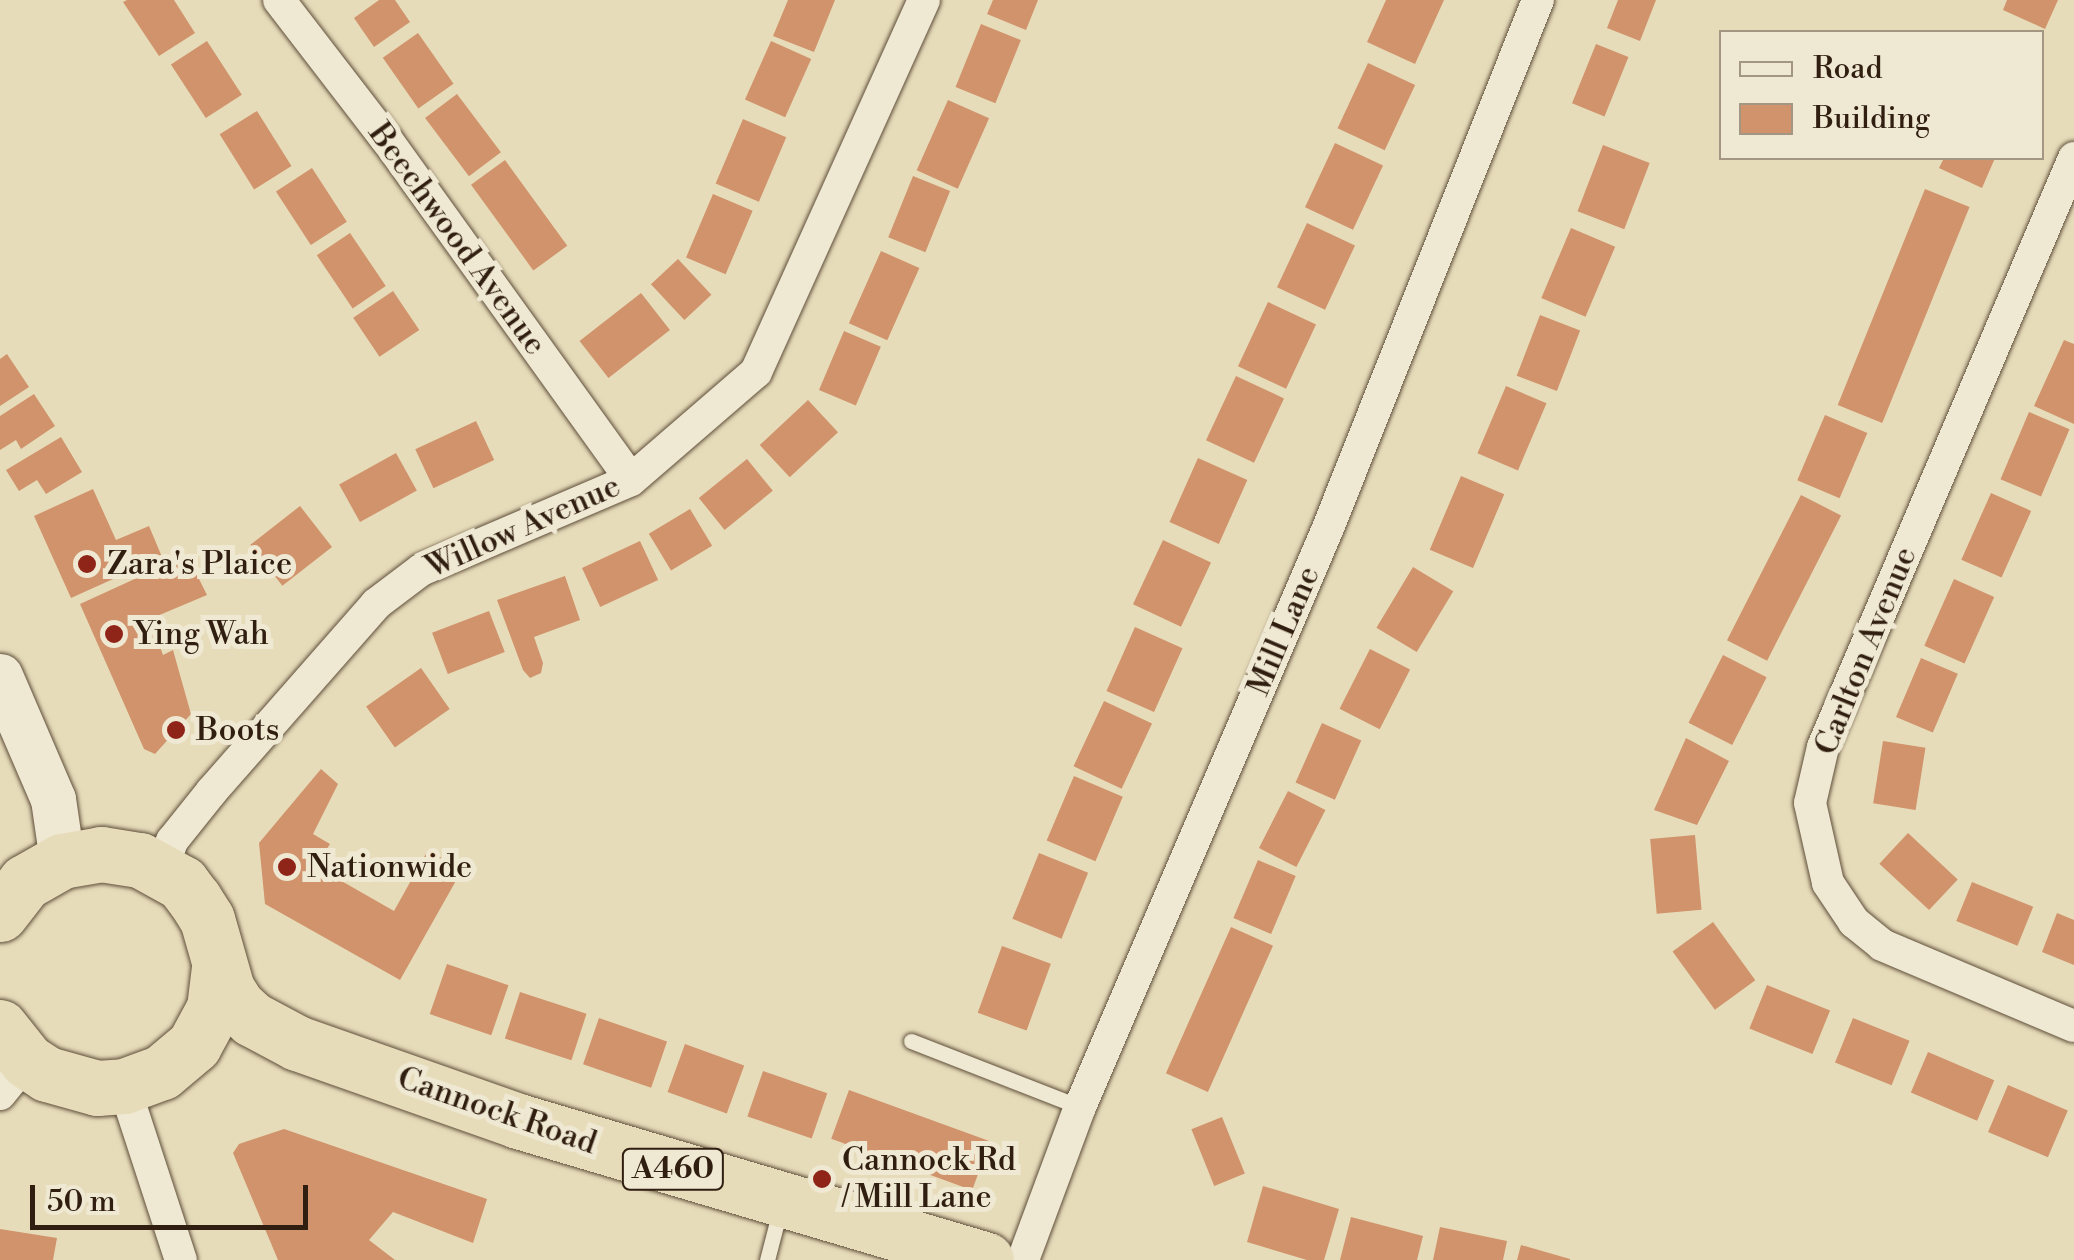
<!DOCTYPE html>
<html>
<head>
<meta charset="utf-8">
<style>
	body { margin:0 }
	#map { position:relative; width:2074px; height:1260px; overflow:hidden; background:#e7dcba; font-family:"Libre Bodoni",serif }
	div>[style] { position:absolute }
	.building>* { inset:0; background:#d0936b; transform-origin:0 0 }
	.roads { filter:drop-shadow(0 0 2px #5e4e3a) drop-shadow(0 0 2px #5e4e3a) }
	.lane>* { height:15px; margin:-7.5px; padding:0 7.5px; transform-origin:7.5px; border-radius:7.5px; background:#efe8d2 }
	.street>* { height:32px; margin:-16px; padding:0 16px; transform-origin:16px; border-radius:16px; background:#efe8d2 }
	.secondary>* { height:45px; margin:-22.5px; padding:0 22.5px; transform-origin:22.5px; border-radius:22.5px; background:#efe8d2 }
	.highway>* { height:55px; margin:-27.5px; padding:0 27.5px; transform-origin:27.5px; border-radius:27.5px; background:#e7dcba }
	.dots>* { width:28px; height:28px; translate:-50% -50%; box-sizing:border-box; border:5px solid #efe8d2; border-radius:50% }
	span { translate:-50% -50%; white-space:nowrap; text-align:center; line-height:1.15; -webkit-text-stroke:10px #efe8d2; paint-order:stroke }
	.shield-label span { padding:2px 8px; background:#efe8d2; border:2px solid; border-radius:8px; -webkit-text-stroke-width:0 }
	.shield-label { font-size:30px; color:#301e10; font-weight:700 }
	.street-label { font-size:32px; color:#301e10 }
	.poi-label { font-size:32px; color:#301e10 }
	.left { translate:0 -50%; text-align:left }
	.legend { position:absolute; left:1719px; top:30px; width:325px; height:130px; box-sizing:border-box; background:#efe8d2; border:2px solid #a39784; margin:0; padding:12px 18px; list-style:none; font-size:30px; color:#301e10 }
	.legend li { display:flex; align-items:center; gap:20px; height:50px }
	.legend b { width:50px; border:2px solid #a39784 }
	.scale { position:absolute; left:30px; top:1185px; width:278px; height:45px; box-sizing:border-box; border:5px solid #301e10; border-top:0; padding-left:12px; font-size:30px; line-height:35px; white-space:nowrap; color:#301e10; -webkit-text-stroke:8px #efe8d2; paint-order:stroke }
</style>
</head>
<body>
<div id="map">
	<div class="building">
		<div style="clip-path:polygon(127px 0,174px 0,195px 33px,159px 56px,123px 2px)"></div>
		<div style="clip-path:polygon(379px 0,395px 0,410px 22px,374px 47px,354px 18px)"></div>
		<div style="clip-path:polygon(788px 0,835px 0,814px 52px,773px 36px)"></div>
		<div style="clip-path:polygon(993px 0,1038px 0,1026px 30px,987px 14px)"></div>
		<div style="clip-path:polygon(1386px 0,1444px 0,1415px 64px,1367px 42px)"></div>
		<div style="clip-path:polygon(1618px 0,1656px 0,1640px 41px,1607px 28px)"></div>
		<div style="clip-path:polygon(2007px 0,2058px 0,2045px 29px,2003px 10px)"></div>
		<div style="left:981px;top:24px;width:43px;height:68px;rotate:22deg"></div>
		<div style="left:418px;top:33px;width:62px;height:43px;rotate:55deg"></div>
		<div style="left:207px;top:41px;width:64px;height:43px;rotate:57deg"></div>
		<div style="left:771px;top:41px;width:44px;height:64px;rotate:24deg"></div>
		<div style="left:1596px;top:44px;width:35px;height:64px;rotate:22deg"></div>
		<div style="left:1368px;top:63px;width:52px;height:72px;rotate:25deg"></div>
		<div style="left:457px;top:94px;width:73px;height:40px;rotate:53deg"></div>
		<div style="left:948px;top:100px;width:45px;height:77px;rotate:24deg"></div>
		<div style="left:257px;top:111px;width:65px;height:44px;rotate:58deg"></div>
		<div style="left:743px;top:119px;width:47px;height:70px;rotate:23deg"></div>
		<div style="left:1335px;top:143px;width:53px;height:71px;rotate:25deg"></div>
		<div style="left:1603px;top:145px;width:50px;height:71px;rotate:21deg"></div>
		<div style="clip-path:polygon(1944px 158px,1995px 158px,1982px 188px,1939px 168px)"></div>
		<div style="left:505px;top:160px;width:106px;height:42px;rotate:54deg"></div>
		<div style="left:312px;top:168px;width:64px;height:43px;rotate:57deg"></div>
		<div style="left:913px;top:176px;width:40px;height:66px;rotate:22deg"></div>
		<div style="left:1925px;top:189px;width:48px;height:233px;rotate:22deg"></div>
		<div style="left:713px;top:194px;width:43px;height:69px;rotate:23deg"></div>
		<div style="left:1307px;top:223px;width:53px;height:71px;rotate:25deg"></div>
		<div style="left:1571px;top:228px;width:48px;height:76px;rotate:23deg"></div>
		<div style="left:350px;top:233px;width:64px;height:40px;rotate:56deg"></div>
		<div style="left:881px;top:251px;width:42px;height:79px;rotate:24deg"></div>
		<div style="left:678px;top:259px;width:49px;height:37px;rotate:47deg"></div>
		<div style="left:393px;top:291px;width:47px;height:48px;rotate:56deg"></div>
		<div style="left:641px;top:293px;width:47px;height:78px;rotate:52deg"></div>
		<div style="left:1268px;top:302px;width:53px;height:71px;rotate:25deg"></div>
		<div style="left:1540px;top:315px;width:43px;height:65px;rotate:21deg"></div>
		<div style="left:844px;top:331px;width:40px;height:64px;rotate:23deg"></div>
		<div style="clip-path:polygon(2064px 340px,2074px 344px,2074px 424px,2034px 406px)"></div>
		<div style="clip-path:polygon(7px 354px,29px 387px,0 406px,0 359px)"></div>
		<div style="left:1236px;top:376px;width:53px;height:71px;rotate:25deg"></div>
		<div style="left:1506px;top:386px;width:44px;height:73px;rotate:23deg"></div>
		<div style="clip-path:polygon(34px 394px,55px 426px,21px 449px,16px 440px,0 450px,0 416px)"></div>
		<div style="left:808px;top:400px;width:44px;height:66px;rotate:47deg"></div>
		<div style="left:2029px;top:412px;width:44px;height:73px;rotate:23deg"></div>
		<div style="left:1825px;top:415px;width:46px;height:71px;rotate:23deg"></div>
		<div style="left:476px;top:421px;width:43px;height:67px;rotate:65deg"></div>
		<div style="clip-path:polygon(61px 437px,82px 472px,46px 494px,37px 480px,19px 491px,6px 470px)"></div>
		<div style="left:396px;top:453px;width:43px;height:65px;rotate:61deg"></div>
		<div style="left:1198px;top:458px;width:54px;height:70px;rotate:24deg"></div>
		<div style="left:747px;top:459px;width:41px;height:62px;rotate:51deg"></div>
		<div style="left:1461px;top:476px;width:47px;height:80px;rotate:23deg"></div>
		<div style="clip-path:polygon(93px 489px,116px 540px,149px 526px,162px 557px,71px 598px,34px 516px)"></div>
		<div style="left:1991px;top:493px;width:44px;height:73px;rotate:24deg"></div>
		<div style="left:1801px;top:495px;width:45px;height:163px;rotate:27deg"></div>
		<div style="left:300px;top:506px;width:52px;height:63px;rotate:52deg"></div>
		<div style="left:690px;top:509px;width:43px;height:48px;rotate:59deg"></div>
		<div style="left:1163px;top:540px;width:53px;height:71px;rotate:25deg"></div>
		<div style="left:640px;top:541px;width:43px;height:64px;rotate:65deg"></div>
		<div style="clip-path:polygon(187px 555px,207px 595px,150px 619px,163px 655px,173px 650px,191px 714px,155px 754px,144px 749px,80px 604px)"></div>
		<div style="left:1413px;top:567px;width:47px;height:71px;rotate:31deg"></div>
		<div style="clip-path:polygon(565px 576px,580px 620px,534px 637px,543px 663px,541px 673px,530px 678px,523px 670px,497px 600px)"></div>
		<div style="left:1954px;top:579px;width:44px;height:73px;rotate:24deg"></div>
		<div style="left:489px;top:611px;width:44px;height:61px;rotate:69deg"></div>
		<div style="left:1135px;top:627px;width:52px;height:70px;rotate:24deg"></div>
		<div style="left:1370px;top:649px;width:45px;height:67px;rotate:27deg"></div>
		<div style="left:1723px;top:655px;width:49px;height:76px;rotate:27deg"></div>
		<div style="left:1921px;top:658px;width:40px;height:64px;rotate:23deg"></div>
		<div style="left:421px;top:668px;width:50px;height:67px;rotate:55deg"></div>
		<div style="left:1104px;top:701px;width:53px;height:72px;rotate:25deg"></div>
		<div style="left:1322px;top:723px;width:43px;height:65px;rotate:24deg"></div>
		<div style="clip-path:polygon(1686px 738px,1729px 761px,1697px 825px,1654px 810px)"></div>
		<div style="left:1883px;top:741px;width:43px;height:63px;rotate:9deg"></div>
		<div style="clip-path:polygon(321px 769px,338px 784px,313px 834px,330px 844px,323px 855px,337px 863px,331px 875px,394px 911px,428px 850px,462px 870px,400px 980px,265px 904px,259px 843px)"></div>
		<div style="left:1074px;top:776px;width:53px;height:70px;rotate:23deg"></div>
		<div style="left:1288px;top:791px;width:42px;height:64px;rotate:27deg"></div>
		<div style="left:1908px;top:833px;width:68px;height:42px;rotate:43deg"></div>
		<div style="left:1695px;top:835px;width:75px;height:45px;rotate:85deg"></div>
		<div style="left:1039px;top:853px;width:53px;height:71px;rotate:22deg"></div>
		<div style="left:1258px;top:860px;width:41px;height:63px;rotate:23deg"></div>
		<div style="left:1972px;top:882px;width:66px;height:42px;rotate:22deg"></div>
		<div style="clip-path:polygon(2057px 913px,2074px 920px,2074px 965px,2042px 952px)"></div>
		<div style="left:1713px;top:922px;width:72px;height:50px;rotate:54deg"></div>
		<div style="left:1231px;top:927px;width:46px;height:160px;rotate:24deg"></div>
		<div style="left:1002px;top:946px;width:52px;height:71px;rotate:20deg"></div>
		<div style="left:447px;top:964px;width:65px;height:53px;rotate:19deg"></div>
		<div style="left:1767px;top:985px;width:68px;height:47px;rotate:22deg"></div>
		<div style="left:520px;top:992px;width:70px;height:49px;rotate:18deg"></div>
		<div style="left:599px;top:1018px;width:72px;height:49px;rotate:19deg"></div>
		<div style="left:1853px;top:1018px;width:61px;height:48px;rotate:22deg"></div>
		<div style="left:685px;top:1044px;width:63px;height:51px;rotate:20deg"></div>
		<div style="left:1928px;top:1052px;width:72px;height:44px;rotate:23deg"></div>
		<div style="left:763px;top:1071px;width:68px;height:48px;rotate:19deg"></div>
		<div style="left:2008px;top:1085px;width:65px;height:51px;rotate:23deg"></div>
		<div style="left:849px;top:1090px;width:150px;height:52px;rotate:20deg"></div>
		<div style="left:1222px;top:1117px;width:61px;height:33px;rotate:68deg"></div>
		<div style="clip-path:polygon(284px 1129px,487px 1199px,473px 1243px,393px 1212px,369px 1240px,395px 1260px,278px 1260px,233px 1153px,239px 1144px)"></div>
		<div style="clip-path:polygon(1263px 1186px,1339px 1209px,1324px 1260px,1307px 1260px,1247px 1242px)"></div>
		<div style="clip-path:polygon(1351px 1217px,1423px 1236px,1417px 1260px,1340px 1260px)"></div>
		<div style="clip-path:polygon(1440px 1227px,1507px 1241px,1503px 1260px,1433px 1260px)"></div>
		<div style="clip-path:polygon(0 1229px,57px 1238px,53px 1260px,0 1260px)"></div>
		<div style="clip-path:polygon(1521px 1245px,1570px 1259px,1570px 1260px,1517px 1260px)"></div>
	</div>
	<div class="roads">
		<div class="lane">
			<div style="left:911px;top:1041px;width:181px;rotate:21.3deg"></div>
			<div style="left:767px;top:1260px;width:56px;rotate:-75.5deg"></div>
		</div>
		<div class="street">
			<div style="left:279px;top:0;width:177px;rotate:52.4deg"></div>
			<div style="left:387px;top:140px;width:418px;rotate:54.3deg"></div>
			<div style="left:2074px;top:158px;width:640px;rotate:113.08deg"></div>
			<div style="left:1823px;top:747px;width:57px;rotate:103.1deg"></div>
			<div style="left:1810px;top:803px;width:82px;rotate:77.3deg"></div>
			<div style="left:1828px;top:883px;width:47px;rotate:56.3deg"></div>
			<div style="left:1854px;top:922px;width:36px;rotate:39deg"></div>
			<div style="left:1882px;top:945px;width:208px;rotate:22.9deg"></div>
			<div style="left:162px;top:870px;width:31px;rotate:-71deg"></div>
			<div style="left:172px;top:841px;width:64px;rotate:-51.3deg"></div>
			<div style="left:212px;top:791px;width:249px;rotate:-48.7deg"></div>
			<div style="left:376px;top:604px;width:56px;rotate:-37.1deg"></div>
			<div style="left:421px;top:570px;width:228px;rotate:-23.2deg"></div>
			<div style="left:631px;top:480px;width:165px;rotate:-40.8deg"></div>
			<div style="left:756px;top:372px;width:408px;rotate:-65.7deg"></div>
			<div style="left:124px;top:1086px;width:183px;rotate:71.9deg"></div>
			<div style="left:0;top:1094px;width:43px;rotate:-50.7deg"></div>
			<div style="left:1023px;top:1260px;width:163px;rotate:-69.6deg"></div>
			<div style="left:1080px;top:1107px;width:630px;rotate:-66.81deg"></div>
			<div style="left:1328px;top:528px;width:568px;rotate:-68.31deg"></div>
		</div>
		<div class="secondary">
			<div style="left:0;top:676px;width:134px;rotate:66.7deg"></div>
			<div style="left:53px;top:799px;width:63px;rotate:81.7deg"></div>
		</div>
		<div class="highway">
			<div style="left:0;top:914px;width:41px;rotate:-52deg"></div>
			<div style="left:25px;top:882px;width:43px;rotate:-29.6deg"></div>
			<div style="left:62px;top:861px;width:40px;rotate:-10deg"></div>
			<div style="left:101px;top:854px;width:39px;rotate:9deg"></div>
			<div style="left:140px;top:860px;width:48px;rotate:28.7deg"></div>
			<div style="left:182px;top:883px;width:21px;rotate:53deg"></div>
			<div style="left:195px;top:900px;width:22px;rotate:58deg"></div>
			<div style="left:207px;top:919px;width:73px;rotate:74.1deg"></div>
			<div style="left:227px;top:989px;width:19px;rotate:58deg"></div>
			<div style="left:237px;top:1005px;width:21px;rotate:43deg"></div>
			<div style="left:252px;top:1019px;width:51px;rotate:28.1deg"></div>
			<div style="left:297px;top:1043px;width:234px;rotate:19.4deg"></div>
			<div style="left:518px;top:1121px;width:488px;rotate:16.5deg"></div>
			<div style="left:0;top:1027px;width:43px;rotate:51.5deg"></div>
			<div style="left:27px;top:1061px;width:24px;rotate:33deg"></div>
			<div style="left:47px;top:1074px;width:52px;rotate:15.6deg"></div>
			<div style="left:97px;top:1088px;width:27px;rotate:-4deg"></div>
			<div style="left:124px;top:1086px;width:40px;rotate:-20.2deg"></div>
			<div style="left:162px;top:1072px;width:42px;rotate:-40.2deg"></div>
			<div style="left:194px;top:1045px;width:42px;rotate:-61.6deg"></div>
			<div style="left:214px;top:1008px;width:41px;rotate:-83deg"></div>
		</div>
	</div>
	<div class="dots">
		<div style="left:87px;top:564px;background:#8f2418"></div>
		<div style="left:114px;top:634px;background:#8f2418"></div>
		<div style="left:176px;top:730px;background:#8f2418"></div>
		<div style="left:287px;top:867px;background:#8f2418"></div>
		<div style="left:822px;top:1179px;background:#8f2418"></div>
	</div>
	<div class="shield-label">
		<span style="left:673px;top:1169px">A460</span>
	</div>
	<div class="street-label">
		<span style="left:457px;top:239px;rotate:54deg">Beechwood Avenue</span>
		<span style="left:523px;top:527px;rotate:-24deg">Willow Avenue</span>
		<span style="left:1284px;top:631px;rotate:-67deg">Mill Lane</span>
		<span style="left:1866px;top:651px;rotate:-68deg">Carlton Avenue</span>
		<span style="left:497px;top:1111px;rotate:19deg">Cannock Road</span>
	</div>
	<div class="poi-label">
		<span class="left" style="left:107px;top:564px">Zara's Plaice</span>
		<span class="left" style="left:134px;top:634px">Ying Wah</span>
		<span class="left" style="left:196px;top:730px">Boots</span>
		<span class="left" style="left:307px;top:867px">Nationwide</span>
		<span class="left" style="left:842px;top:1179px">Cannock Rd<br>/ Mill Lane</span>
	</div>
	<ul class="legend">
	<li><b style="height:12px;background:#efe8d2"></b>Road</li>
	<li><b style="height:28px;background:#d0936b"></b>Building</li>
	</ul>
	<div class="scale">50 m</div>
</div>
</body>
</html>
